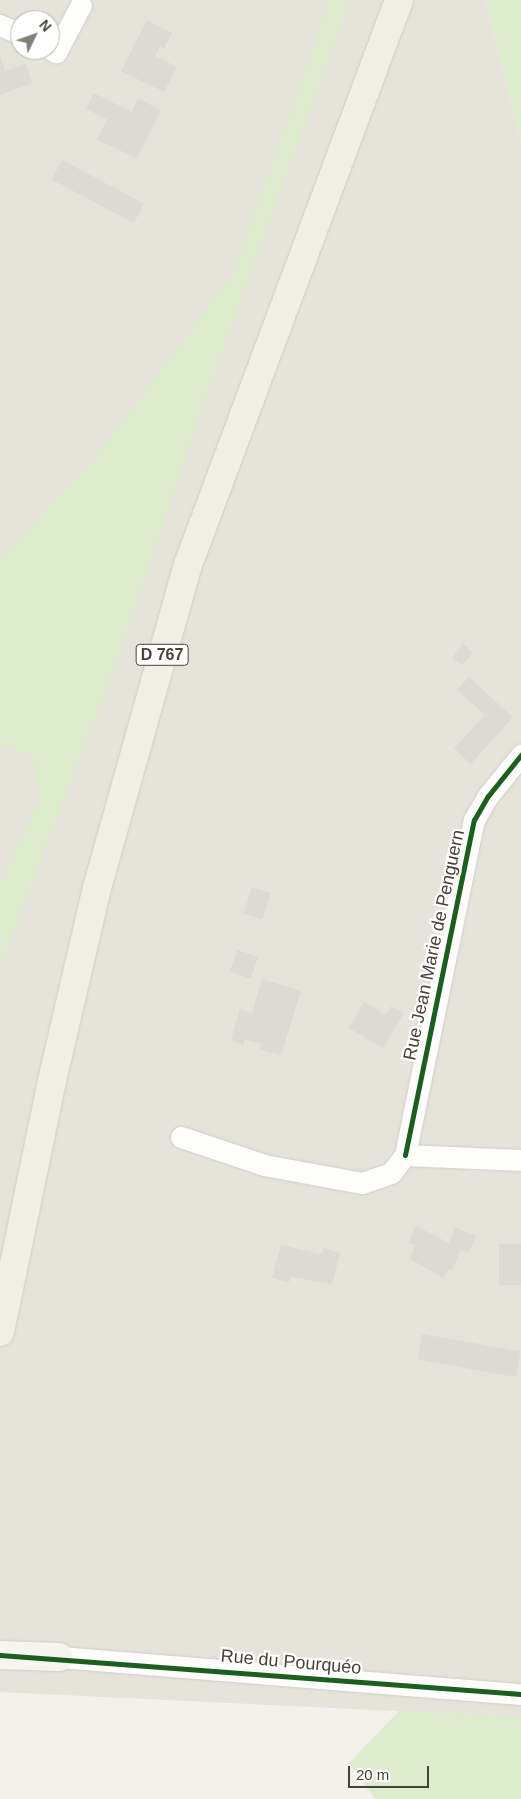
<!DOCTYPE html>
<html>
<head>
<meta charset="utf-8">
<style>
	body { margin:0 }
	#map { position:relative; width:521px; height:1799px; overflow:hidden; background:#f2f1ec; font-family:Arial,sans-serif }
	div>[style] { position:absolute }
	.residential>* { inset:0; background:#e5e3da }
	.green>* { inset:0; background:#ddeccd }
	.building>* { inset:0; background:#dcdad4; transform-origin:0 0 }
	.roads { filter:drop-shadow(0 0 1px #d0ceca) drop-shadow(0 0 1px #d0ceca) }
	.street>* { height:21px; margin:-10.5px; padding:0 10.5px; transform-origin:10.5px; border-radius:10.5px; background:#fdfdfc }
	.secondary>* { height:28px; margin:-14px; padding:0 14px; transform-origin:14px; border-radius:14px; background:#f7f5ef }
	.primary>* { height:28px; margin:-14px; padding:0 14px; transform-origin:14px; border-radius:14px; background:#f1efe5 }
	.cycleway>* { height:5px; margin:-2.5px; padding:0 2.5px; transform-origin:2.5px; border-radius:2.5px; background:#1b5e20 }
	span { translate:-50% -50%; white-space:nowrap; text-align:center; line-height:1.15; -webkit-text-stroke:4.5px #fff; paint-order:stroke }
	.shield-label span { padding:1px 4px; background:#fff; border:1px solid; border-radius:4px; -webkit-text-stroke-width:0 }
	.shield-label { font-size:16px; color:#484338; font-weight:700 }
	.street-label { font-size:18px; color:#484338 }
	.north { position:absolute; left:10px; top:10px; width:50px; height:50px; box-sizing:border-box; background:#fff; border:1px solid #b6b4af; border-radius:50%; rotate:48deg; font-size:14px; font-weight:700; line-height:20px; text-align:center; color:#484338 }
	.north::after { content:''; display:block; margin:auto; width:18px; height:22px; background:#848077; clip-path:polygon(50% 0,100% 100%,50% 72%,0 100%) }
	.scale { position:absolute; left:348px; top:1766px; width:81px; height:22px; box-sizing:border-box; border:2px solid #484338; border-top:0; padding-left:6px; font-size:15px; line-height:18px; white-space:nowrap; color:#484338; -webkit-text-stroke:4px #fff; paint-order:stroke }
</style>
</head>
<body>
<div id="map">
	<div class="residential">
		<div style="clip-path:polygon(evenodd,0 0,486px 0,521px 140px,521px 1717px,0 1692px,0 0,20px 20px,50px 20px,50px 50px,20px 50px,20px 20px)"></div>
	</div>
	<div class="green">
		<div style="clip-path:polygon(330px 0,350px 0,234px 317px,113px 670px,0 967px,0 885px,41px 796px,31px 755px,0 745px,0 559px,97px 455px,234px 272px)"></div>
		<div style="clip-path:polygon(486px 0,521px 0,521px 140px)"></div>
		<div style="clip-path:polygon(399px 1711px,521px 1717px,521px 1799px,375px 1799px,349px 1763px)"></div>
	</div>
	<div class="building">
		<div style="clip-path:polygon(147px 20px,172px 33px,164px 49px,160px 46px,155px 56px,177px 67px,164px 92px,121px 71px)"></div>
		<div style="clip-path:polygon(0 56px,5px 71px,26px 64px,32px 83px,0 95px)"></div>
		<div style="clip-path:polygon(94px 93px,132px 112px,138px 99px,161px 110px,137px 158px,97px 140px,107px 119px,86px 109px)"></div>
		<div style="left:62px;top:160px;width:93px;height:22px;rotate:28deg"></div>
		<div style="left:463px;top:644px;width:13px;height:17px;rotate:39deg"></div>
		<div style="clip-path:polygon(469px 677px,513px 717px,471px 764px,454px 749px,485px 715px,457px 690px)"></div>
		<div style="left:252px;top:887px;width:20px;height:28px;rotate:18deg"></div>
		<div style="left:237px;top:950px;width:22px;height:23px;rotate:18deg"></div>
		<div style="clip-path:polygon(262px 979px,301px 991px,281px 1055px,259px 1049px,261px 1044px,245px 1039px,243px 1045px,231px 1040px,240px 1009px,252px 1013px)"></div>
		<div style="clip-path:polygon(364px 1002px,386px 1015px,391px 1006px,404px 1013px,383px 1048px,349px 1028px)"></div>
		<div style="clip-path:polygon(416px 1226px,449px 1243px,455px 1227px,476px 1236px,469px 1253px,461px 1250px,452px 1270px,448px 1269px,444px 1278px,410px 1259px,415px 1246px,408px 1243px)"></div>
		<div style="left:521px;top:1244px;width:41px;height:22px;rotate:90deg"></div>
		<div style="clip-path:polygon(281px 1245px,321px 1254px,323px 1248px,340px 1253px,332px 1284px,291px 1277px,289px 1282px,272px 1278px)"></div>
		<div style="left:422px;top:1334px;width:100px;height:26px;rotate:10deg"></div>
	</div>
	<div class="roads">
		<div class="street">
			<div style="left:0;top:25px;width:22px;rotate:24deg"></div>
			<div style="left:50px;top:49px;width:7px;rotate:27deg"></div>
			<div style="left:56px;top:52px;width:53px;rotate:-62deg"></div>
			<div style="left:181px;top:1137px;width:88px;rotate:18.6deg"></div>
			<div style="left:264px;top:1165px;width:100px;rotate:10.4deg"></div>
			<div style="left:362px;top:1183px;width:31px;rotate:-19deg"></div>
			<div style="left:391px;top:1173px;width:23px;rotate:-52deg"></div>
			<div style="left:405px;top:1155px;width:116px;rotate:2.5deg"></div>
			<div style="left:405px;top:1155px;width:342px;rotate:-78.4deg"></div>
			<div style="left:474px;top:820px;width:28px;rotate:-60deg"></div>
			<div style="left:488px;top:796px;width:53px;rotate:-51.2deg"></div>
			<div style="left:59px;top:1657px;width:463px;rotate:4.6deg"></div>
		</div>
		<div class="secondary">
			<div style="left:0;top:1655px;width:59px;rotate:1.9deg"></div>
		</div>
		<div class="primary">
			<div style="left:0;top:1332px;width:256px;rotate:-78.3deg"></div>
			<div style="left:52px;top:1081px;width:198px;rotate:-76.9deg"></div>
			<div style="left:97px;top:888px;width:336px;rotate:-74.3deg"></div>
			<div style="left:188px;top:565px;width:603px;rotate:-69.52deg"></div>
		</div>
	</div>
	<div class="cycleway">
		<div style="left:405px;top:1155px;width:342px;rotate:-78.4deg"></div>
		<div style="left:474px;top:820px;width:28px;rotate:-60deg"></div>
		<div style="left:488px;top:796px;width:53px;rotate:-51.2deg"></div>
		<div style="left:0;top:1655px;width:522px;rotate:4.28deg"></div>
	</div>
	<div class="shield-label">
		<span style="left:162px;top:655px">D 767</span>
	</div>
	<div class="street-label">
		<span style="left:434px;top:945px;rotate:-78deg">Rue Jean Marie de Penguern</span>
		<span style="left:291px;top:1662px;rotate:5deg">Rue du Pourquéo</span>
	</div>
	<div class="north">N</div>
	<div class="scale">20 m</div>
</div>
</body>
</html>
